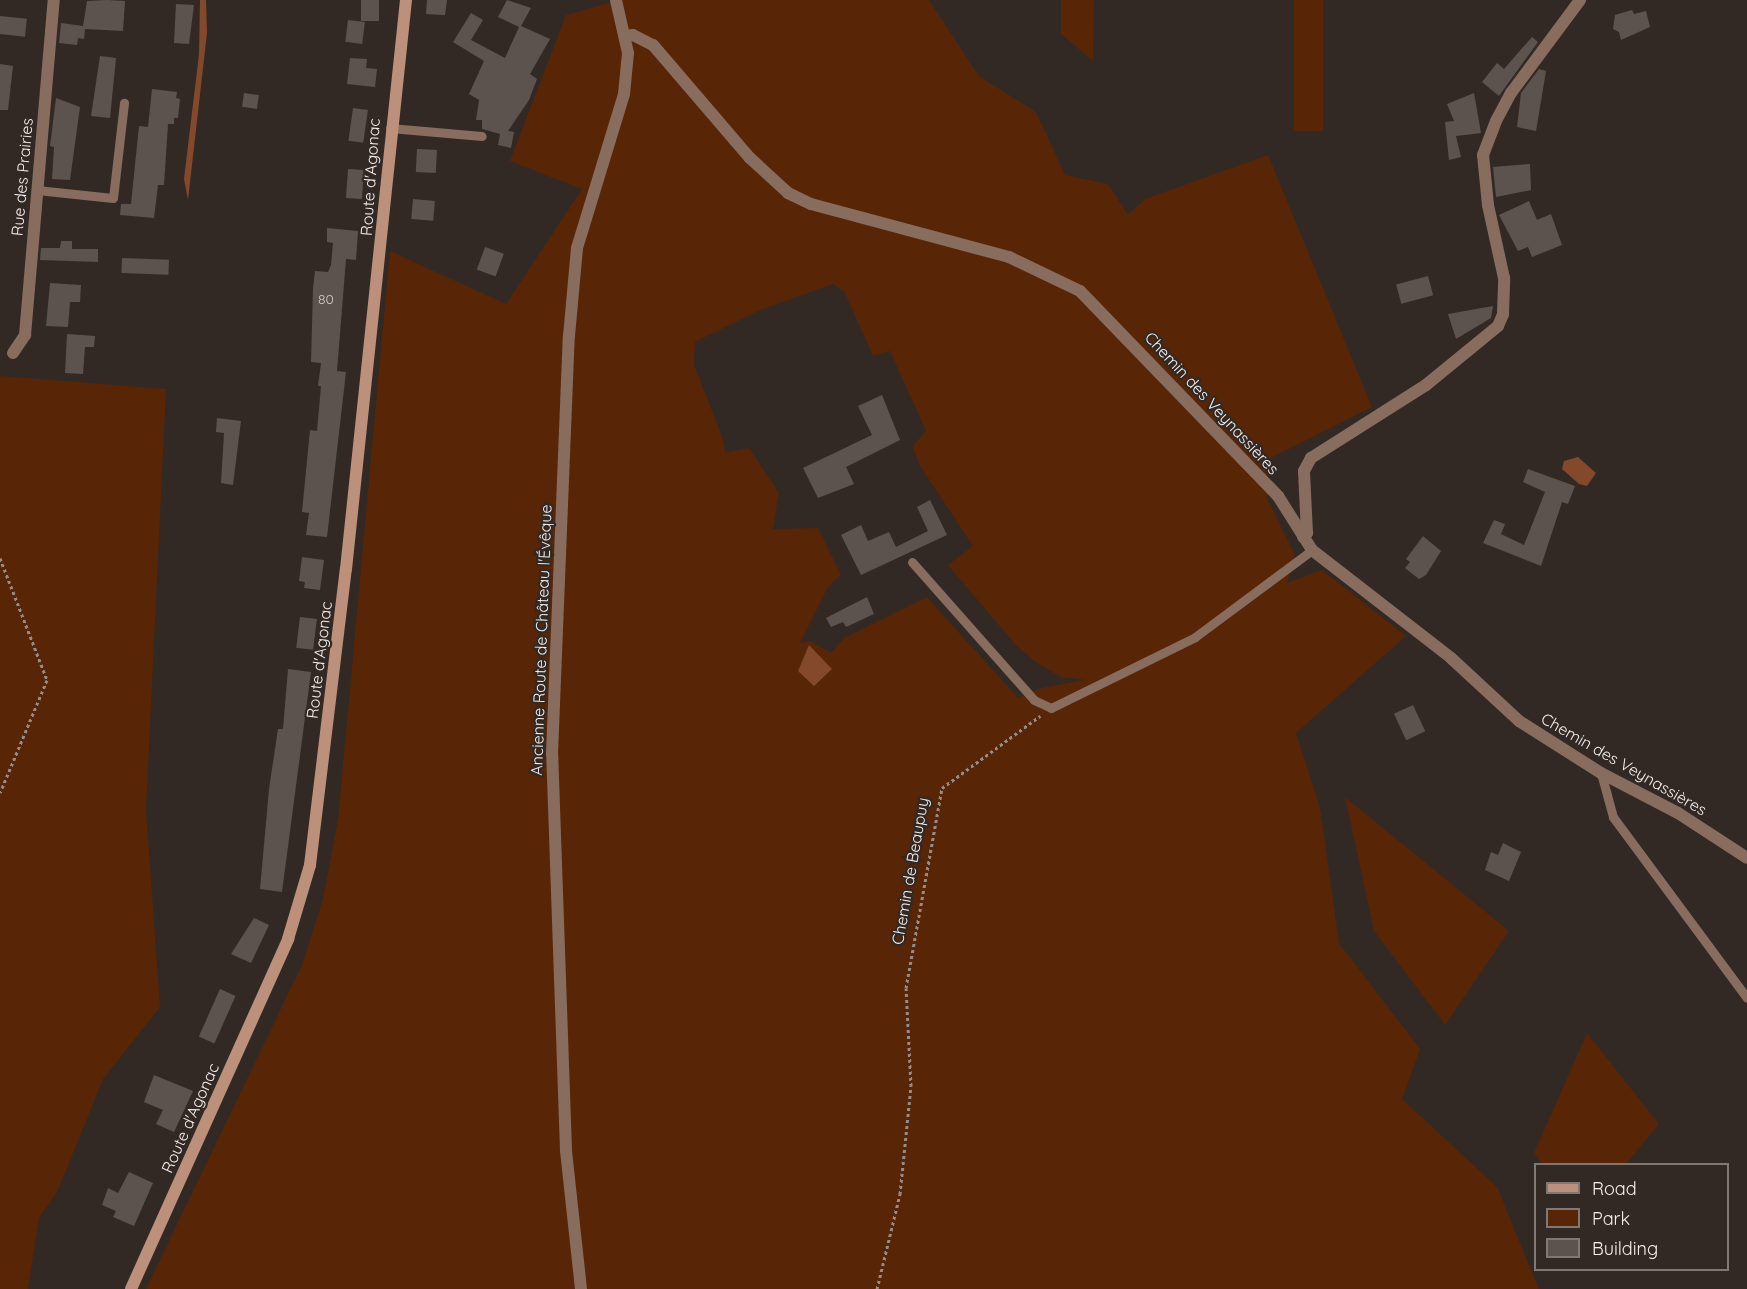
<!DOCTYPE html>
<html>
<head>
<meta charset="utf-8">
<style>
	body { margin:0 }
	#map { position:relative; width:1747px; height:1289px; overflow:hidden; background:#322925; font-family:Quicksand,sans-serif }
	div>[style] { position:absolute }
	.green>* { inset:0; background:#582506; transform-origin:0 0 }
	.water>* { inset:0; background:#83492a }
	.building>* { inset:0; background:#5d534e; transform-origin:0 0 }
	.path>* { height:3px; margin-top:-1.5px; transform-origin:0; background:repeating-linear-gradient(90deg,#958d8a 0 3px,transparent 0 6px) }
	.service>* { height:9px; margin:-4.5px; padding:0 4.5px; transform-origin:4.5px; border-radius:4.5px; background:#886c5e }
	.minor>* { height:12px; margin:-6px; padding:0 6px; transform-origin:6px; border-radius:6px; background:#886c5e }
	.secondary>* { height:12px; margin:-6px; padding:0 6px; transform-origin:6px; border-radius:6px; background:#bc907a }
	span { translate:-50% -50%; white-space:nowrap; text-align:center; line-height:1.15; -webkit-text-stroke:4.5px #322925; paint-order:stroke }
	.number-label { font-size:14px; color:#cfc8c4 }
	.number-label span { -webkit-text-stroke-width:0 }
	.street-label { font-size:16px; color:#f5efec }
	.legend { position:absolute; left:1534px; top:1163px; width:195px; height:108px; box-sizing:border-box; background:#322925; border:2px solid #807875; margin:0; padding:8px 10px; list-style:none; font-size:18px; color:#f5efec }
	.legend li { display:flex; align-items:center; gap:12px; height:30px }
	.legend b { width:30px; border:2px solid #807875 }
</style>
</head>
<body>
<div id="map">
	<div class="green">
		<div style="clip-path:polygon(evenodd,620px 0,929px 0,979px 76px,1036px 112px,1065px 175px,1108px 184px,1128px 215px,1145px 199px,1268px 155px,1372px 407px,1267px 460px,1267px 498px,1295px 555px,1287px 583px,1322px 570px,1406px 636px,1296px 733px,1320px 807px,1339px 943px,1420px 1049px,1402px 1099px,1497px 1187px,1539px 1289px,146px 1289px,302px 965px,323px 899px,338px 820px,390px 251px,506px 304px,582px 189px,510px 161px,566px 15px,620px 0,833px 284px,844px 291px,873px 356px,890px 351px,926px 431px,913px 446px,919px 464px,973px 546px,948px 565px,1015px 644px,1034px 661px,1061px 677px,1085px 680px,1041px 688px,1018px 698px,927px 597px,844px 638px,831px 653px,810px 641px,800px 643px,828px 587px,841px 575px,818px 528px,773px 529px,779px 493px,749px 448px,725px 453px,723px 439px,694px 365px,695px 342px,760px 310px,833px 284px)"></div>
		<div style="clip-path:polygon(1061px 0,1094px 0,1093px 61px,1061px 34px)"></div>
		<div style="left:1294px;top:0;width:29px;height:131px"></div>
		<div style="clip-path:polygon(0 376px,166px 389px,146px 810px,160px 1007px,103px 1079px,58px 1190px,39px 1218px,28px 1289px,0 1289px)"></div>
		<div style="clip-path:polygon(1345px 797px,1509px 931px,1445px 1025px,1374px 931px)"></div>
		<div style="clip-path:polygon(1587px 1033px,1659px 1124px,1626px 1164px,1542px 1164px,1534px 1153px)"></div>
	</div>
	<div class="water">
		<div style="clip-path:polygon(200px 0,206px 0,207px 33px,188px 200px,184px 179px,199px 54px)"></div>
		<div style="clip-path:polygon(1578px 457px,1596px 473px,1587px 486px,1579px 484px,1562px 469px,1564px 461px)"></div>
		<div style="clip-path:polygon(809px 645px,832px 669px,814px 686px,798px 671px)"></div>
	</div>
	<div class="building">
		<div style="clip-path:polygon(107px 0,125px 1px,123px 31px,85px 29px,84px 39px,78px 38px,77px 45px,59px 43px,61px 23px,83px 26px,87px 1px)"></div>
		<div style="left:361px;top:0;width:18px;height:21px"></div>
		<div style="clip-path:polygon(427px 0,447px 0,445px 15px,426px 14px)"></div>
		<div style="clip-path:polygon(507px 0,531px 8px,521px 26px,550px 39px,530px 74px,537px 79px,529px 100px,508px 131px,514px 132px,511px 148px,498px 145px,500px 134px,482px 129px,482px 120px,476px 120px,479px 100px,469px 94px,484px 61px,453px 42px,471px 13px,483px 20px,471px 40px,505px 58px,519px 27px,498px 17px)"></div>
		<div style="clip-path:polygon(176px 4px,194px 5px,189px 44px,174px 43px)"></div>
		<div style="clip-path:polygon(1632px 10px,1634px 14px,1646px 11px,1650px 27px,1621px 40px,1619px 32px,1613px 29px,1615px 15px)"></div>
		<div style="left:0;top:16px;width:27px;height:18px;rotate:6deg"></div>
		<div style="left:348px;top:20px;width:17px;height:22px;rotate:7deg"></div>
		<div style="clip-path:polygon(1532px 37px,1538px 42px,1499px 96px,1482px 82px,1497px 63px,1504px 69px)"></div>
		<div style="clip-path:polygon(100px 56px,116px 58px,110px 118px,91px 116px)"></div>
		<div style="clip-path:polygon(350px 58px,367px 59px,366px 68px,377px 69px,375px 87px,347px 84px)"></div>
		<div style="clip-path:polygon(0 64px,13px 66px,8px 110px,0 110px)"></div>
		<div style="clip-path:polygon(1539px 69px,1546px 71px,1536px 131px,1517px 127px,1521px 93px)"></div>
		<div style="clip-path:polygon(152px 89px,177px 92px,176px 98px,180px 99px,178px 118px,174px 118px,174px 124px,168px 124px,164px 185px,158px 185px,154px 218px,120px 215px,121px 204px,131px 204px,139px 126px,148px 127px)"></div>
		<div style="left:244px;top:93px;width:15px;height:14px;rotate:8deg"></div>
		<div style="clip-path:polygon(1474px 93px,1481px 133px,1456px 136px,1461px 157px,1449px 160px,1445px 122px,1454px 121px,1447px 104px)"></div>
		<div style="clip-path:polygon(56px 98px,80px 107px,70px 180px,52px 179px,54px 147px,50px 146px)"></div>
		<div style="left:353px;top:108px;width:15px;height:33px;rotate:8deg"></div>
		<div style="left:417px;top:149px;width:20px;height:23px;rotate:3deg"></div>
		<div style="clip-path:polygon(1530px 164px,1531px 190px,1496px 197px,1493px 167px)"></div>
		<div style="left:348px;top:169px;width:16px;height:29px;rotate:4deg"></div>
		<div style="left:413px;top:199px;width:22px;height:20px;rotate:5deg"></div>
		<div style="clip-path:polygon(1529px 201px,1537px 220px,1551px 214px,1562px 245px,1532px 257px,1528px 247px,1518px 251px,1499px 215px)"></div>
		<div style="clip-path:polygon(327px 228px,358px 231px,356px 260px,346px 259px,337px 371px,346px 372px,327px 537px,306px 535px,309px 513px,302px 512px,310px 430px,317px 431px,321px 386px,318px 386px,321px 363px,311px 362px,313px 288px,315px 271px,328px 272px,331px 265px,333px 243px,327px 242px)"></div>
		<div style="clip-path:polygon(61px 241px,72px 241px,72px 249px,98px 249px,98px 262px,40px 260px,41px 248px,60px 248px)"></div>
		<div style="left:485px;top:247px;width:20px;height:24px;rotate:20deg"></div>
		<div style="left:122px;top:258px;width:47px;height:15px;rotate:2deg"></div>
		<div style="left:1428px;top:276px;width:20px;height:33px;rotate:75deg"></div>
		<div style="clip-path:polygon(50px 283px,81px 285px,80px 302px,70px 302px,68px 327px,46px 326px)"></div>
		<div style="clip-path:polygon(1493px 306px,1491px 318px,1456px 339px,1448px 314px)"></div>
		<div style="clip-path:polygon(67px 334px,95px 336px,94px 347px,85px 347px,83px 374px,65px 373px)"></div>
		<div style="clip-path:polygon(882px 395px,900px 440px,846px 467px,854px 484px,818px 498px,803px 468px,872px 435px,858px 406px)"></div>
		<div style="clip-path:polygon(217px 418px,241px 421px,233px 485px,221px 483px,224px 433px,216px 432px)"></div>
		<div style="clip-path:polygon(1528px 469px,1575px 486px,1568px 504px,1562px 502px,1541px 566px,1483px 543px,1494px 520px,1505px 524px,1501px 534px,1524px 545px,1545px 492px,1523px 482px)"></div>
		<div style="clip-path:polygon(930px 500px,947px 535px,861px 575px,841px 535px,861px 525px,868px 541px,889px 532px,896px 547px,928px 531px,917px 507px)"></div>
		<div style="clip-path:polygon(1423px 536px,1441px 551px,1426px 575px,1419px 579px,1405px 568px,1410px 562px,1406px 559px)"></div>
		<div style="clip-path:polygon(302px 557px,324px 560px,320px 590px,304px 588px,305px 582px,299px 581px)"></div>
		<div style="clip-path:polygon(867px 597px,874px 614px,846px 627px,843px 622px,831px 627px,826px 618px)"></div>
		<div style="left:300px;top:617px;width:17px;height:31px;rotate:7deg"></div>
		<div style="clip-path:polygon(288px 669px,311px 672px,282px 892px,260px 889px,269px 789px,278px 729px,283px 729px)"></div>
		<div style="left:1413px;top:705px;width:29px;height:21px;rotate:65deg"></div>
		<div style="clip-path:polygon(1503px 843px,1521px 852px,1509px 881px,1485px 870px,1491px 852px,1498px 855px)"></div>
		<div style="clip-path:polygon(254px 918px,269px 925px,251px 963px,231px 954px)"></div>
		<div style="left:220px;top:989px;width:17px;height:52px;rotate:24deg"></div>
		<div style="clip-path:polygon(154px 1075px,193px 1091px,174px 1132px,156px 1124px,163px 1110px,144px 1102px)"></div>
		<div style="clip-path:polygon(129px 1172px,153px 1183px,134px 1226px,113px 1217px,116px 1211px,102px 1205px,108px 1188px,118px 1193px)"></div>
	</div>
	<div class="path">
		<div style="left:0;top:558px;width:131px;rotate:68.9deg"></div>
		<div style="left:47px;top:680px;width:122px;rotate:112.6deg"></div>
		<div style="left:877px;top:1289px;width:98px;rotate:-76.4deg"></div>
		<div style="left:900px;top:1194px;width:109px;rotate:-84.2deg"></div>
		<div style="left:911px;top:1086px;width:98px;rotate:-92.9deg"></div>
		<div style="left:906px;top:988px;width:203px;rotate:-79.8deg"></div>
		<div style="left:942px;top:788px;width:122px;rotate:-36.3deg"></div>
	</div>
	<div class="service">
		<div style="left:390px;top:128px;width:92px;rotate:5deg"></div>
		<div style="left:37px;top:190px;width:76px;rotate:6deg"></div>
		<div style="left:113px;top:198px;width:96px;rotate:-83.4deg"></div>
		<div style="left:912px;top:562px;width:184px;rotate:48.5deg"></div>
		<div style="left:1034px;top:700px;width:19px;rotate:25deg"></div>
		<div style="left:1051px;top:708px;width:161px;rotate:-26.2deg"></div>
		<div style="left:1195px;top:637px;width:146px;rotate:-36.6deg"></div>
		<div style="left:1601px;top:773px;width:46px;rotate:74.7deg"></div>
		<div style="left:1613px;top:817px;width:225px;rotate:53.5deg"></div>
	</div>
	<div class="minor">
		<div style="left:626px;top:36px;width:7px;rotate:-8deg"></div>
		<div style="left:633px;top:35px;width:22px;rotate:27deg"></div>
		<div style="left:653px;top:45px;width:149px;rotate:49.4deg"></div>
		<div style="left:750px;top:158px;width:52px;rotate:42.6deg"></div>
		<div style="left:788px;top:193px;width:25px;rotate:26deg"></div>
		<div style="left:811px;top:204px;width:205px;rotate:15deg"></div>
		<div style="left:1009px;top:257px;width:79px;rotate:25.6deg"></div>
		<div style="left:1080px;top:291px;width:285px;rotate:46deg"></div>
		<div style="left:1278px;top:496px;width:64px;rotate:57.8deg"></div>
		<div style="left:1312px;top:550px;width:176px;rotate:37.8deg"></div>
		<div style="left:1451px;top:658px;width:93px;rotate:42.8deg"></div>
		<div style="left:1519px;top:721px;width:97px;rotate:32.4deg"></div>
		<div style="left:1601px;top:773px;width:87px;rotate:27.5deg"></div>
		<div style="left:1678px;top:813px;width:82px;rotate:33.1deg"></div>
		<div style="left:13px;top:353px;width:22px;rotate:-56deg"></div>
		<div style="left:25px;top:335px;width:336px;rotate:-85.1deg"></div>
		<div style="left:1303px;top:537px;width:6px;rotate:-45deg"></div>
		<div style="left:1307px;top:533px;width:62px;rotate:-92.8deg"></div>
		<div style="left:1304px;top:471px;width:15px;rotate:-62deg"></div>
		<div style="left:1311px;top:458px;width:136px;rotate:-32.4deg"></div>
		<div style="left:1426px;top:385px;width:93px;rotate:-39.3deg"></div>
		<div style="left:1498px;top:326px;width:13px;rotate:-67deg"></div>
		<div style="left:1503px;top:314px;width:36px;rotate:-88deg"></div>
		<div style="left:1504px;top:278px;width:75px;rotate:-102.4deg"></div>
		<div style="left:1488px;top:205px;width:50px;rotate:-95.7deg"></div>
		<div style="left:1483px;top:155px;width:36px;rotate:-69deg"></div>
		<div style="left:1496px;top:121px;width:32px;rotate:-62deg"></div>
		<div style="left:1511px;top:93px;width:116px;rotate:-53.4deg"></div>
		<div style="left:581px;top:1289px;width:140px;rotate:-96.2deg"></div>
		<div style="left:566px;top:1150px;width:396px;rotate:-92deg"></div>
		<div style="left:552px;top:754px;width:418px;rotate:-87.7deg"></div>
		<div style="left:569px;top:336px;width:88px;rotate:-84.8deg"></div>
		<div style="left:577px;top:248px;width:161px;rotate:-73deg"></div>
		<div style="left:624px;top:94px;width:41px;rotate:-84.4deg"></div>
		<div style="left:628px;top:53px;width:54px;rotate:-102.8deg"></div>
	</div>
	<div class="secondary">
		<div style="left:131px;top:1289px;width:384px;rotate:-65.8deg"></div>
		<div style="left:288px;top:939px;width:77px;rotate:-73.4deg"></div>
		<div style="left:310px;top:865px;width:298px;rotate:-83.1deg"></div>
		<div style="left:346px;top:569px;width:572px;rotate:-83.98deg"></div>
	</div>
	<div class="number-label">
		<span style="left:326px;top:299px">80</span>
	</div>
	<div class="street-label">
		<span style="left:22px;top:177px;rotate:-85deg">Rue des Prairies</span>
		<span style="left:370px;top:177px;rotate:-86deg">Route d'Agonac</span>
		<span style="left:1212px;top:403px;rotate:47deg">Chemin des Veynassières</span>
		<span style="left:541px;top:640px;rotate:-88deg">Ancienne Route de Château l'Évêque</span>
		<span style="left:319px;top:660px;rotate:-83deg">Route d'Agonac</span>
		<span style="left:1624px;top:764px;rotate:30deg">Chemin des Veynassières</span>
		<span style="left:910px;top:871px;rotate:-80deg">Chemin de Beaupuy</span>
		<span style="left:190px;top:1118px;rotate:-66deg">Route d'Agonac</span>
	</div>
	<ul class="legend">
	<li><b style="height:8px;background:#bc907a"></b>Road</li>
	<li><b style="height:16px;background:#582506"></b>Park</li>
	<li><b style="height:16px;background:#5d534e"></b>Building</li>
	</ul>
</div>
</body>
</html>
